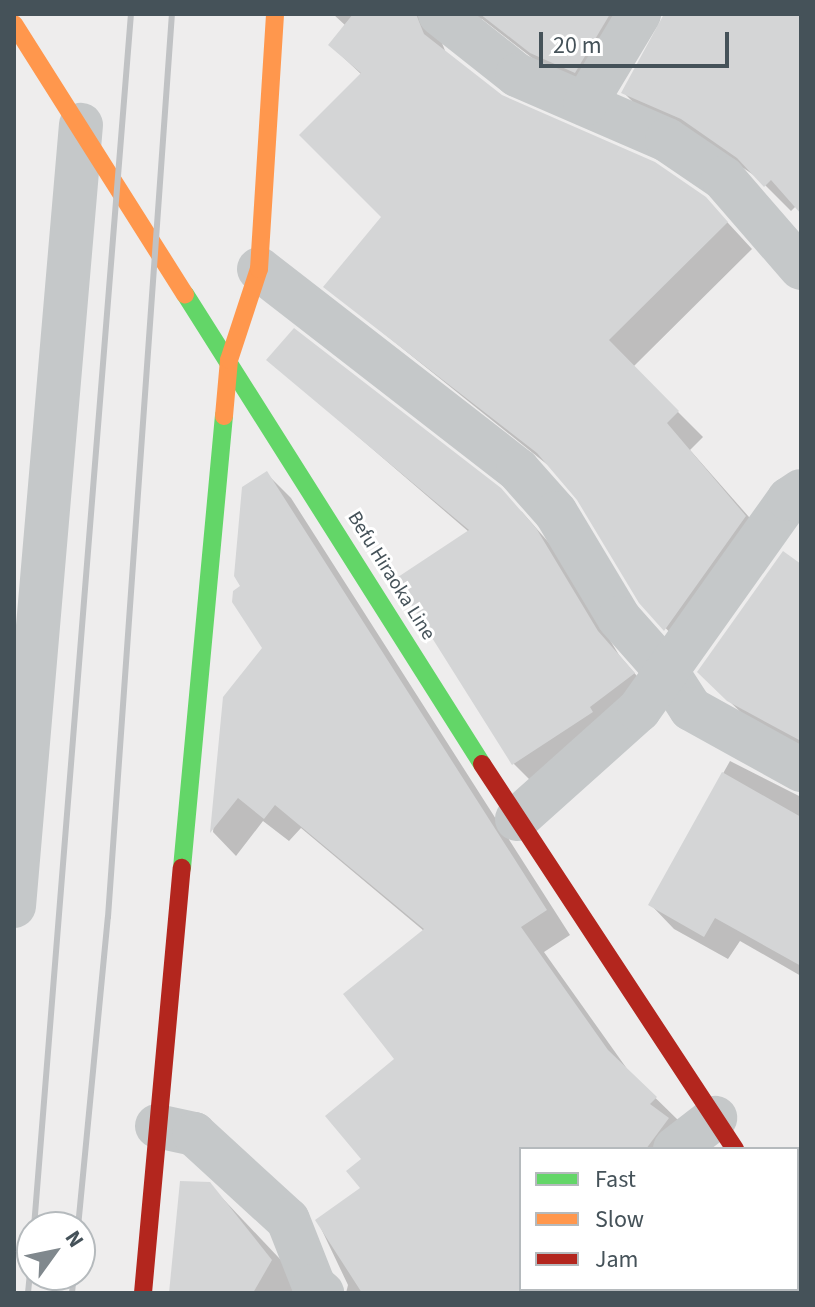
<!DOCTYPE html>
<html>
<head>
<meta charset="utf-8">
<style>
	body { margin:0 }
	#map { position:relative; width:815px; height:1307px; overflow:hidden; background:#eeeded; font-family:"Source Sans 3",sans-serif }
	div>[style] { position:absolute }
	.shadow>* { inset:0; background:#0003 }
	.building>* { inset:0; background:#d4d5d6 }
	.street>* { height:44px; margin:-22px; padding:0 22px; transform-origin:22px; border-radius:22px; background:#c5c8c9 }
	.fast>* { height:18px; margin:-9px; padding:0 9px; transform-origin:9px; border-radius:9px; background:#63d668 }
	.slow>* { height:18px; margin:-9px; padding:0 9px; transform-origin:9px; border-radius:9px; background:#ff974d }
	.jam>* { height:18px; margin:-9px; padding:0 9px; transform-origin:9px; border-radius:9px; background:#b3261e }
	.rail>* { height:6px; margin:-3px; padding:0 3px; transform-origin:3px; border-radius:3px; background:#c0c2c4 }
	span { translate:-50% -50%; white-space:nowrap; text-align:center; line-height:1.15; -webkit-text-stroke:6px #fff; paint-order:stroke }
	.street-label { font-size:20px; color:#455259 }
	.frame { position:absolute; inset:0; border:16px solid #455259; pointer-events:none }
	.legend { position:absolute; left:519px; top:1147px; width:280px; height:144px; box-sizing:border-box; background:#fff; border:2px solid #b5babd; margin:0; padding:10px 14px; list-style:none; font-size:24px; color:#455259 }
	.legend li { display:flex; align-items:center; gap:16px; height:40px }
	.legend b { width:40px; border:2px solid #b5babd }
	.north { position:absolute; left:16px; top:1211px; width:80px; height:80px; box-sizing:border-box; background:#fff; border:2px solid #b5babd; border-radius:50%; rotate:57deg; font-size:22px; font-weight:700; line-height:32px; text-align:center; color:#455259 }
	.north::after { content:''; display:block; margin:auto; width:28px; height:36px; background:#80888d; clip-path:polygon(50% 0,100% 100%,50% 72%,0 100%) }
	.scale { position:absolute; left:539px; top:32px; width:190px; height:36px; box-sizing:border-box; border:4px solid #455259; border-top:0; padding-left:10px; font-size:24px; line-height:28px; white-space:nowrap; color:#455259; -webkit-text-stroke:6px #fff; paint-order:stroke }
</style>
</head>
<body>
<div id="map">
	<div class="shadow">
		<div style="clip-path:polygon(333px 14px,801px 14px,801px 211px,796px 206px,791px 211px,758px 178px,708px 144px,649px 118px,623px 92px,663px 27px,663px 15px,643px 26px,600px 97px,558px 78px,482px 19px,458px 15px,440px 38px,446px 53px,500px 96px,705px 198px,752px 249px,633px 367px,703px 437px,690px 450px,771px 542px,691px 655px,641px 602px,579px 499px,554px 470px,326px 287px,384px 217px,362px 75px,330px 45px,346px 26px)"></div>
		<div style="clip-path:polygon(269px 360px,522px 512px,557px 552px,619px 655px,654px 696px,535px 785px,514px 764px,469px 532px)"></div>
		<div style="clip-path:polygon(267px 474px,291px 498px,570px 935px,544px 952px,630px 1073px,680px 1122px,688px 1149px,521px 1149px,521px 1289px,584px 1289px,580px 1293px,346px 1293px,348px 1285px,317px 1220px,363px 1188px,364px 1159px,397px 1060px,424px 931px,301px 828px,289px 841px,263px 821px,236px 856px,213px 832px,225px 698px,265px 649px,243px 586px)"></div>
		<div style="clip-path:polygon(801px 578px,801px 751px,754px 725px,724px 696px)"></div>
		<div style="clip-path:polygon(730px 761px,801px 797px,801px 976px,740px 941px,728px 959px,674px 929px,650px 904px)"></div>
		<div style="clip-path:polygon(209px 1184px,296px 1276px,303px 1293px,172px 1293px)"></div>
		<div style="clip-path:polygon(797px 1274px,801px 1293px,652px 1289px,797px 1289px)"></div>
	</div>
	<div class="building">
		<div style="clip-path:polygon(353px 14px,416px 14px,424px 34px,502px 95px,655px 162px,706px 197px,728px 222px,609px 340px,679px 411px,667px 423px,746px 516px,664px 631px,639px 603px,577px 500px,537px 453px,323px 287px,381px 217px,299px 135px,361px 73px,328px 45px)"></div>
		<div style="clip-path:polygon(480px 14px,610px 14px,575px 73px,530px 53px)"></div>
		<div style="clip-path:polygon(664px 14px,801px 14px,801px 214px,771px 180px,764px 187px,737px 158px,681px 119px,621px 93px)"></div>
		<div style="clip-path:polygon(294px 328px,501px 488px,536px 528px,598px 631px,635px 673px,590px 707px,593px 712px,512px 765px,395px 579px,469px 530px,266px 360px)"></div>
		<div style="clip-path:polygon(267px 471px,547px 910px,521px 927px,608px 1050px,657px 1097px,650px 1104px,669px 1118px,646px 1149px,521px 1149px,521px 1293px,362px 1293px,315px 1220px,360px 1188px,346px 1171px,361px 1159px,325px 1116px,394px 1059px,343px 994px,424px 929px,275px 805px,264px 819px,238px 798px,210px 833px,223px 697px,262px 648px,232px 602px,233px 591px,240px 586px,234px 576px,242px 487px)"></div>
		<div style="clip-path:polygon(783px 551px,801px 564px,801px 741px,727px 701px,697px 672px)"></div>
		<div style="clip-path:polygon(722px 772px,801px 817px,801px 966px,715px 918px,704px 937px,648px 905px)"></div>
		<div style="clip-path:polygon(180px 1181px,210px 1182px,272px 1260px,253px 1293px,169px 1293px)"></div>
	</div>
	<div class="street">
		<div style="left:440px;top:14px;width:98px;rotate:38.4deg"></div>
		<div style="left:517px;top:75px;width:163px;rotate:23.4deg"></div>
		<div style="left:667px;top:140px;width:68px;rotate:34.2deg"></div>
		<div style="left:723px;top:178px;width:119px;rotate:49.1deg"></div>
		<div style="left:585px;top:104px;width:105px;rotate:-59deg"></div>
		<div style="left:259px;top:269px;width:328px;rotate:37.8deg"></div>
		<div style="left:518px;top:470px;width:57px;rotate:48.5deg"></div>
		<div style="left:556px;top:513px;width:122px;rotate:59deg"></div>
		<div style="left:619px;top:618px;width:72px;rotate:48.4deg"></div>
		<div style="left:667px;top:672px;width:44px;rotate:57deg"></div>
		<div style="left:691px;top:709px;width:126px;rotate:29deg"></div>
		<div style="left:517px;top:819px;width:164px;rotate:-41.8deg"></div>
		<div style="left:639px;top:710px;width:259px;rotate:-54.6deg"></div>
		<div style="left:789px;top:499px;width:14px;rotate:-34deg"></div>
		<div style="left:14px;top:906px;width:784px;rotate:-85.1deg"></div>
		<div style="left:157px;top:1126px;width:38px;rotate:12deg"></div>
		<div style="left:194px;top:1134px;width:127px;rotate:42.5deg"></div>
		<div style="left:288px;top:1220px;width:71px;rotate:68.5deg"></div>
		<div style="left:314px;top:1286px;width:11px;rotate:41deg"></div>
		<div style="left:675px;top:1149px;width:51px;rotate:-37.8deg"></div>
		<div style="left:577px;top:1293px;width:4px;rotate:-63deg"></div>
	</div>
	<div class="fast">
		<div style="left:185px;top:294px;width:556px;rotate:57.71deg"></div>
		<div style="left:182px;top:868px;width:454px;rotate:-84.7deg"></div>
		<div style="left:797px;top:1243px;width:7px;rotate:56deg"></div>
	</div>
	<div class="slow">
		<div style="left:14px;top:24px;width:320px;rotate:57.7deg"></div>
		<div style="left:224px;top:416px;width:56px;rotate:-84.9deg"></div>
		<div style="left:229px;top:360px;width:96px;rotate:-71.8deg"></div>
		<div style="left:259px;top:269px;width:256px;rotate:-86.4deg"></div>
	</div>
	<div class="jam">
		<div style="left:482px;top:764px;width:461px;rotate:56.7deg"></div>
		<div style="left:143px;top:1293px;width:427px;rotate:-84.8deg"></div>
	</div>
	<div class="rail">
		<div style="left:34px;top:1227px;width:1217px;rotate:-85.43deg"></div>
		<div style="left:78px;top:1227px;width:311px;rotate:-84.5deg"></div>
		<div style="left:108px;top:917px;width:905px;rotate:-85.95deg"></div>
		<div style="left:28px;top:1293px;width:41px;rotate:-84.4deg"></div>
		<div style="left:72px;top:1293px;width:18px;rotate:-84deg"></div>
	</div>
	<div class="street-label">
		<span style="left:391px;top:576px;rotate:58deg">Befu Hiraoka Line</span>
	</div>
	<div class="frame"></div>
	<ul class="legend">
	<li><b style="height:10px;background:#63d668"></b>Fast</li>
	<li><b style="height:10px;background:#ff974d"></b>Slow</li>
	<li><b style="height:10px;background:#b3261e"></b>Jam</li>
	</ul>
	<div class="north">N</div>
	<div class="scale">20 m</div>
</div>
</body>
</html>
